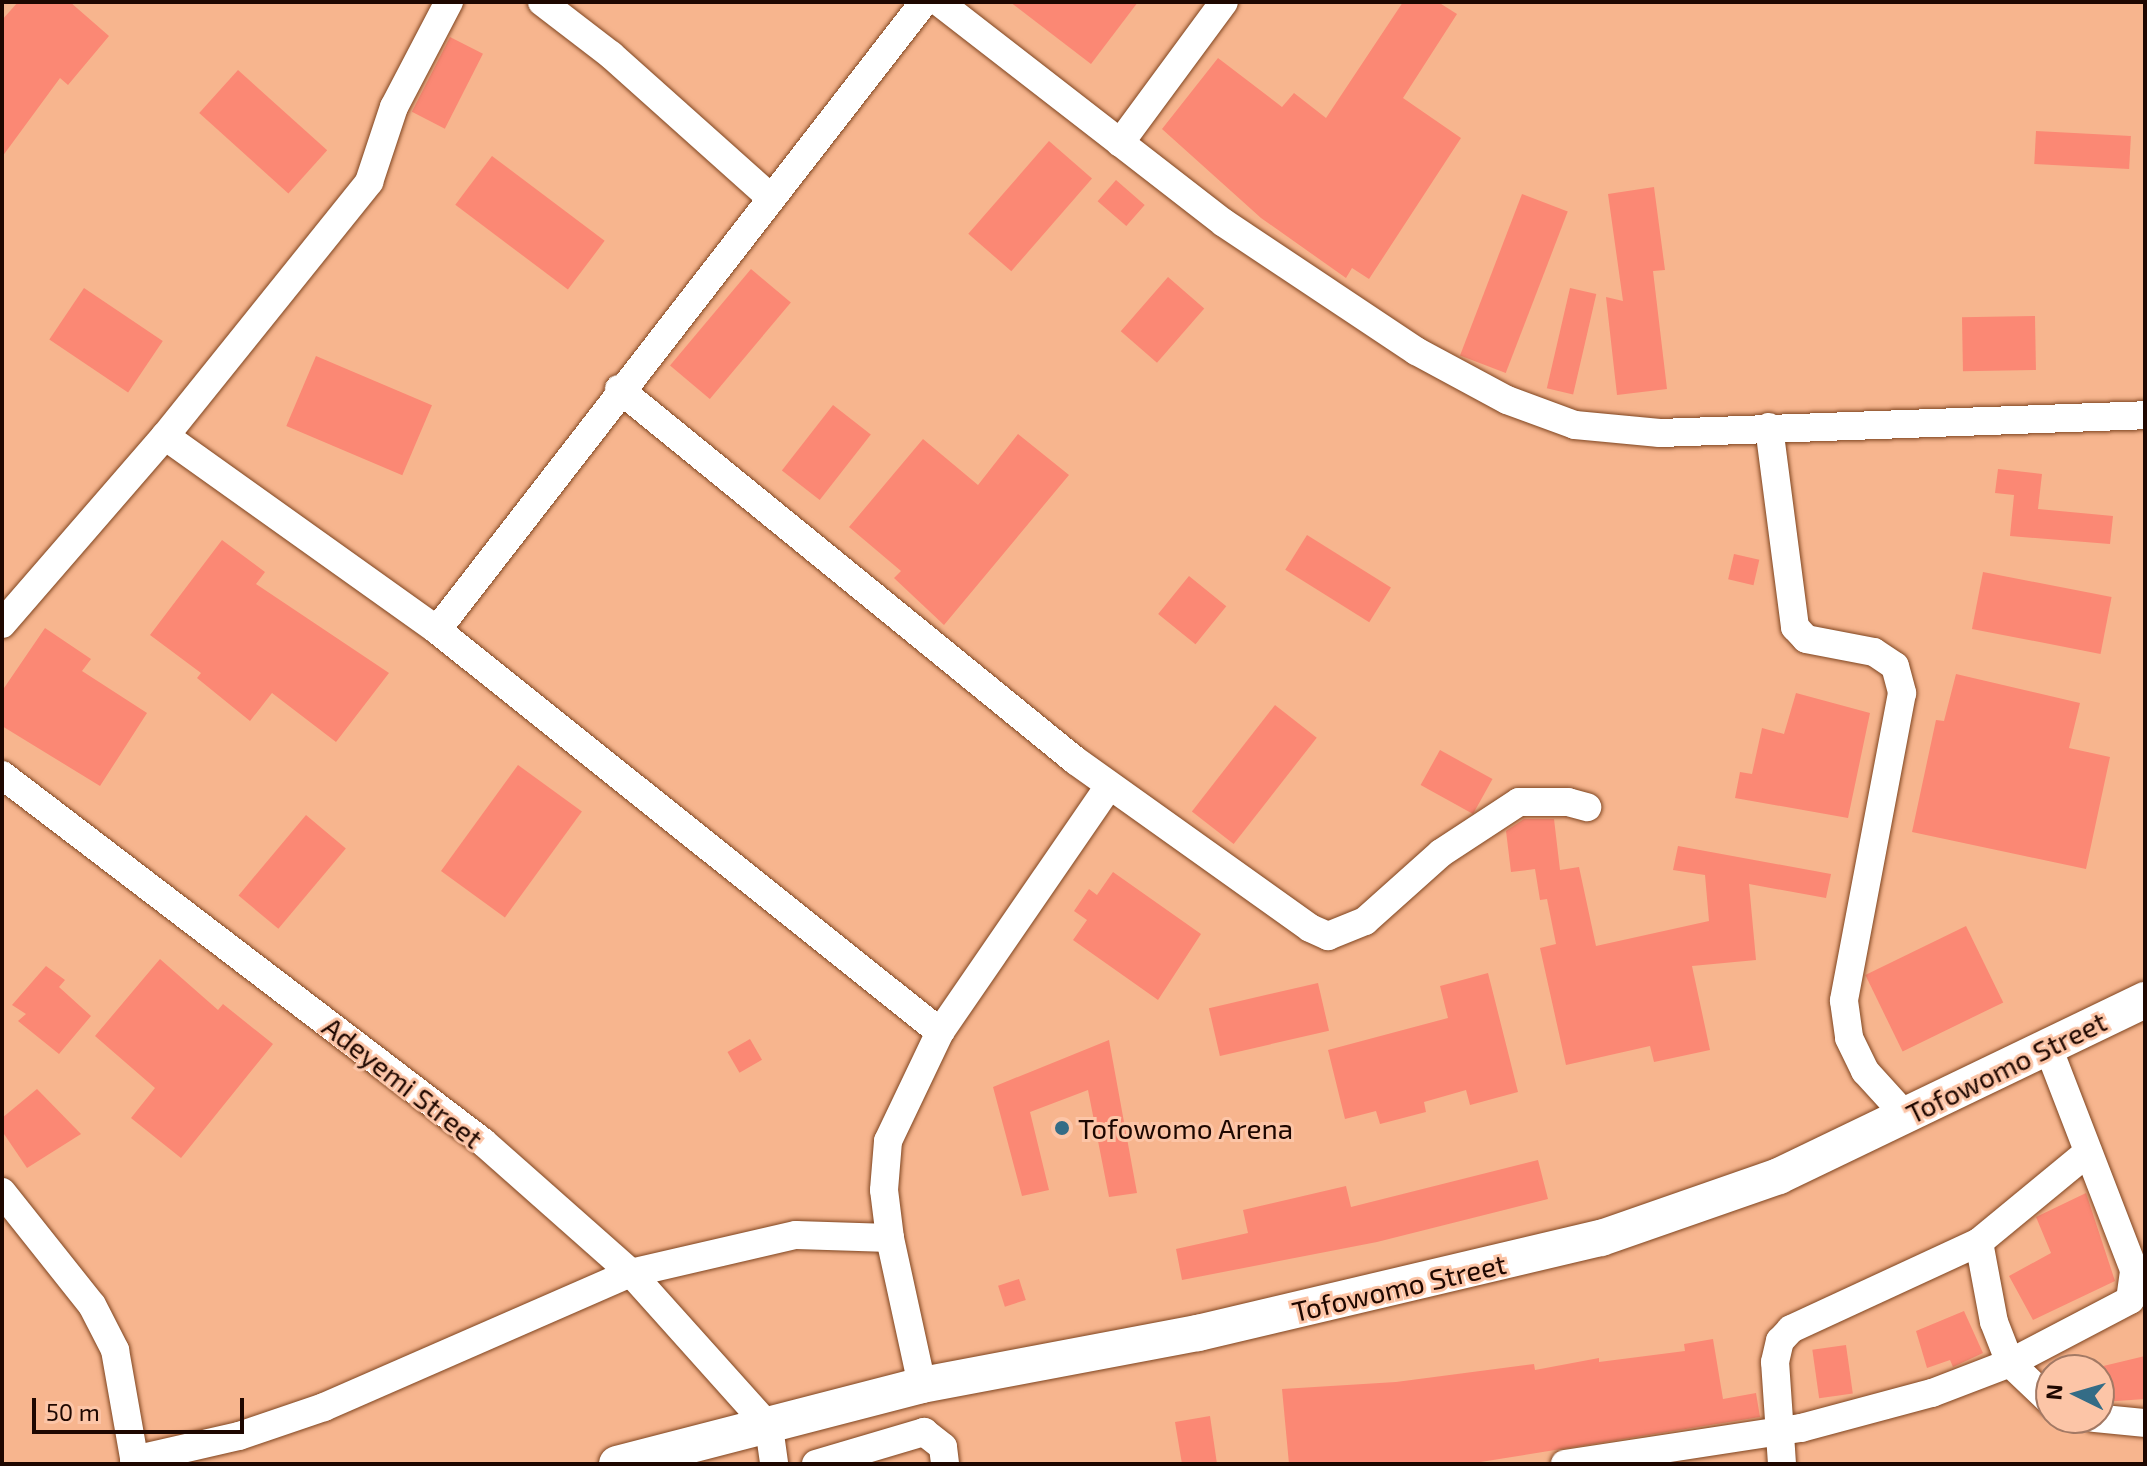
<!DOCTYPE html>
<html>
<head>
<meta charset="utf-8">
<style>
	body { margin:0 }
	#map { position:relative; width:2147px; height:1466px; overflow:hidden; background:#f7b58e; font-family:"Exo 2",sans-serif }
	div>[style] { position:absolute }
	.building>* { inset:0; background:#fb8874; transform-origin:0 0 }
	.roads { filter:drop-shadow(0 0 2px #7f4520) drop-shadow(0 0 2px #7f4520) }
	.minor>* { height:28px; margin:-14px; padding:0 14px; transform-origin:14px; border-radius:14px; background:#fff }
	.tertiary>* { height:36px; margin:-18px; padding:0 18px; transform-origin:18px; border-radius:18px; background:#fff }
	.dots>* { width:22px; height:22px; translate:-50% -50%; box-sizing:border-box; border:4px solid #fcc5a7; border-radius:50% }
	span { translate:-50% -50%; white-space:nowrap; text-align:center; line-height:1.15; -webkit-text-stroke:6px #fcc5a7; paint-order:stroke }
	.street-label { font-size:28px; color:#1e0700 }
	.poi-label { font-size:28px; color:#1e0700 }
	.left { translate:0 -50%; text-align:left }
	.frame { position:absolute; inset:0; border:4px solid #1e0700; pointer-events:none }
	.north { position:absolute; left:2035px; top:1354px; width:80px; height:80px; box-sizing:border-box; background:#fcc5a7; border:2px solid #a37964; border-radius:50%; rotate:275deg; font-size:22px; font-weight:700; line-height:32px; text-align:center; color:#1e0700 }
	.north::after { content:''; display:block; margin:auto; width:28px; height:36px; background:#346c86; clip-path:polygon(50% 0,100% 100%,50% 72%,0 100%) }
	.scale { position:absolute; left:32px; top:1398px; width:212px; height:36px; box-sizing:border-box; border:4px solid #1e0700; border-top:0; padding-left:10px; font-size:24px; line-height:28px; white-space:nowrap; color:#1e0700; -webkit-text-stroke:6px #fcc5a7; paint-order:stroke }
</style>
</head>
<body>
<div id="map">
	<div class="building">
		<div style="clip-path:polygon(18px 2px,70px 2px,109px 36px,68px 85px,60px 78px,2px 157px,2px 20px)"></div>
		<div style="clip-path:polygon(1010px 2px,1138px 2px,1091px 64px)"></div>
		<div style="clip-path:polygon(1403px 2px,1438px 2px,1457px 14px,1403px 98px,1461px 138px,1369px 279px,1352px 268px,1346px 278px,1261px 218px,1162px 129px,1218px 58px,1282px 107px,1294px 93px,1326px 118px)"></div>
		<div style="left:450px;top:37px;width:37px;height:84px;rotate:27deg"></div>
		<div style="left:238px;top:70px;width:120px;height:58px;rotate:42deg"></div>
		<div style="left:2036px;top:131px;width:95px;height:33px;rotate:3deg"></div>
		<div style="left:1049px;top:141px;width:57px;height:123px;rotate:41deg"></div>
		<div style="left:492px;top:156px;width:141px;height:61px;rotate:37deg"></div>
		<div style="left:1116px;top:180px;width:38px;height:28px;rotate:41deg"></div>
		<div style="clip-path:polygon(1654px 187px,1665px 270px,1653px 271px,1667px 389px,1617px 395px,1606px 297px,1623px 301px,1608px 194px)"></div>
		<div style="left:1522px;top:194px;width:49px;height:173px;rotate:21deg"></div>
		<div style="left:751px;top:269px;width:52px;height:126px;rotate:40deg"></div>
		<div style="left:1168px;top:277px;width:48px;height:72px;rotate:41deg"></div>
		<div style="left:84px;top:288px;width:95px;height:62px;rotate:34deg"></div>
		<div style="left:1570px;top:288px;width:27px;height:103px;rotate:13deg"></div>
		<div style="left:2035px;top:316px;width:54px;height:73px;rotate:89deg"></div>
		<div style="left:316px;top:356px;width:126px;height:76px;rotate:23deg"></div>
		<div style="left:833px;top:405px;width:48px;height:83px;rotate:38deg"></div>
		<div style="clip-path:polygon(1018px 434px,1069px 475px,944px 625px,894px 578px,901px 571px,849px 527px,923px 439px,978px 485px)"></div>
		<div style="clip-path:polygon(1998px 469px,2042px 474px,2038px 509px,2113px 516px,2110px 544px,2010px 536px,2014px 495px,1995px 493px)"></div>
		<div style="left:1307px;top:535px;width:99px;height:41px;rotate:32deg"></div>
		<div style="clip-path:polygon(222px 540px,265px 572px,256px 584px,389px 673px,336px 742px,272px 693px,250px 721px,197px 678px,201px 673px,150px 635px)"></div>
		<div style="left:1734px;top:554px;width:26px;height:26px;rotate:13deg"></div>
		<div style="left:1983px;top:572px;width:131px;height:58px;rotate:11deg"></div>
		<div style="left:1189px;top:576px;width:48px;height:49px;rotate:39deg"></div>
		<div style="clip-path:polygon(45px 628px,91px 659px,82px 671px,147px 713px,100px 786px,2px 726px,2px 691px)"></div>
		<div style="clip-path:polygon(1956px 674px,2080px 703px,2069px 748px,2110px 757px,2086px 869px,1912px 832px,1936px 720px,1944px 721px)"></div>
		<div style="clip-path:polygon(1796px 693px,1870px 713px,1848px 818px,1735px 798px,1740px 772px,1752px 774px,1762px 728px,1784px 734px)"></div>
		<div style="left:1275px;top:705px;width:53px;height:135px;rotate:38deg"></div>
		<div style="left:1440px;top:750px;width:60px;height:40px;rotate:29deg"></div>
		<div style="left:518px;top:765px;width:79px;height:131px;rotate:36deg"></div>
		<div style="left:306px;top:815px;width:52px;height:105px;rotate:40deg"></div>
		<div style="clip-path:polygon(1524px 819px,1554px 819px,1560px 870px,1579px 867px,1596px 946px,1709px 921px,1705px 875px,1673px 870px,1678px 846px,1831px 874px,1826px 898px,1749px 884px,1756px 960px,1692px 966px,1710px 1050px,1654px 1062px,1650px 1046px,1566px 1065px,1540px 948px,1556px 944px,1547px 899px,1540px 900px,1535px 869px,1511px 872px,1506px 831px)"></div>
		<div style="clip-path:polygon(1113px 872px,1201px 934px,1158px 1000px,1073px 940px,1087px 920px,1074px 911px,1089px 889px,1097px 895px)"></div>
		<div style="left:1966px;top:926px;width:85px;height:112px;rotate:64deg"></div>
		<div style="clip-path:polygon(160px 959px,218px 1010px,223px 1004px,273px 1044px,181px 1158px,131px 1118px,155px 1088px,95px 1036px)"></div>
		<div style="clip-path:polygon(46px 966px,65px 980px,59px 987px,91px 1016px,59px 1054px,18px 1021px,26px 1014px,12px 1005px)"></div>
		<div style="clip-path:polygon(1488px 973px,1518px 1092px,1470px 1105px,1466px 1090px,1424px 1102px,1426px 1112px,1380px 1124px,1376px 1111px,1345px 1119px,1328px 1050px,1448px 1018px,1440px 986px)"></div>
		<div style="left:1318px;top:983px;width:49px;height:112px;rotate:77deg"></div>
		<div style="left:750px;top:1039px;width:24px;height:26px;rotate:60deg"></div>
		<div style="clip-path:polygon(1109px 1040px,1137px 1193px,1109px 1197px,1088px 1090px,1030px 1112px,1049px 1190px,1022px 1196px,993px 1087px)"></div>
		<div style="clip-path:polygon(37px 1089px,81px 1134px,27px 1168px,2px 1131px,2px 1118px)"></div>
		<div style="clip-path:polygon(1538px 1160px,1548px 1199px,1377px 1242px,1182px 1280px,1176px 1249px,1248px 1233px,1243px 1210px,1346px 1186px,1351px 1207px)"></div>
		<div style="clip-path:polygon(2086px 1193px,2115px 1281px,2033px 1320px,2009px 1276px,2051px 1253px,2036px 1217px)"></div>
		<div style="left:1019px;top:1279px;width:22px;height:22px;rotate:72deg"></div>
		<div style="clip-path:polygon(1964px 1311px,1983px 1353px,1953px 1367px,1950px 1360px,1927px 1368px,1916px 1331px)"></div>
		<div style="clip-path:polygon(1713px 1339px,1723px 1399px,1756px 1393px,1760px 1417px,1468px 1464px,1289px 1464px,1282px 1389px,1396px 1382px,1534px 1364px,1535px 1370px,1599px 1358px,1599px 1362px,1685px 1351px,1684px 1344px)"></div>
		<div style="left:1846px;top:1345px;width:49px;height:34px;rotate:82deg"></div>
		<div style="clip-path:polygon(2145px 1356px,2145px 1399px,2103px 1402px,2095px 1368px)"></div>
		<div style="clip-path:polygon(1210px 1416px,1217px 1464px,1182px 1464px,1175px 1422px)"></div>
	</div>
	<div class="roads">
		<div class="minor">
			<div style="left:542px;top:2px;width:87px;rotate:37.5deg"></div>
			<div style="left:611px;top:55px;width:213px;rotate:41.8deg"></div>
			<div style="left:939px;top:2px;width:361px;rotate:37.8deg"></div>
			<div style="left:1224px;top:223px;width:231px;rotate:33.7deg"></div>
			<div style="left:1416px;top:351px;width:103px;rotate:28.3deg"></div>
			<div style="left:1507px;top:400px;width:72px;rotate:20.2deg"></div>
			<div style="left:1575px;top:425px;width:85px;rotate:5.4deg"></div>
			<div style="left:1660px;top:433px;width:485px;rotate:-2.1deg"></div>
			<div style="left:1120px;top:143px;width:175px;rotate:-53.6deg"></div>
			<div style="left:619px;top:389px;width:589px;rotate:39.15deg"></div>
			<div style="left:1076px;top:761px;width:287px;rotate:35.5deg"></div>
			<div style="left:1310px;top:928px;width:20px;rotate:24deg"></div>
			<div style="left:1328px;top:936px;width:40px;rotate:-22deg"></div>
			<div style="left:1365px;top:921px;width:102px;rotate:-41.8deg"></div>
			<div style="left:1441px;top:853px;width:93px;rotate:-33.2deg"></div>
			<div style="left:1519px;top:802px;width:49px"></div>
			<div style="left:1568px;top:802px;width:20px;rotate:15deg"></div>
			<div style="left:1769px;top:427px;width:202px;rotate:82.6deg"></div>
			<div style="left:1795px;top:627px;width:16px;rotate:47deg"></div>
			<div style="left:1806px;top:639px;width:69px;rotate:10.8deg"></div>
			<div style="left:1874px;top:652px;width:25px;rotate:34deg"></div>
			<div style="left:1895px;top:666px;width:28px;rotate:75deg"></div>
			<div style="left:1902px;top:693px;width:313px;rotate:100.7deg"></div>
			<div style="left:1844px;top:1001px;width:37px;rotate:82deg"></div>
			<div style="left:1849px;top:1038px;width:37px;rotate:64deg"></div>
			<div style="left:1865px;top:1071px;width:59px;rotate:47.7deg"></div>
			<div style="left:165px;top:436px;width:334px;rotate:35.5deg"></div>
			<div style="left:437px;top:630px;width:644px;rotate:38.63deg"></div>
			<div style="left:2px;top:624px;width:249px;rotate:-49.1deg"></div>
			<div style="left:165px;top:436px;width:326px;rotate:-51.2deg"></div>
			<div style="left:369px;top:182px;width:79px;rotate:-71.6deg"></div>
			<div style="left:394px;top:107px;width:119px;rotate:-62.4deg"></div>
			<div style="left:437px;top:630px;width:795px;rotate:-52.21deg"></div>
			<div style="left:2px;top:775px;width:605px;rotate:37.34deg"></div>
			<div style="left:483px;top:1142px;width:198px;rotate:41.5deg"></div>
			<div style="left:631px;top:1273px;width:207px;rotate:48.1deg"></div>
			<div style="left:769px;top:1427px;width:37px;rotate:82deg"></div>
			<div style="left:2px;top:1192px;width:144px;rotate:51.5deg"></div>
			<div style="left:92px;top:1305px;width:51px;rotate:62.9deg"></div>
			<div style="left:115px;top:1350px;width:116px;rotate:80deg"></div>
			<div style="left:1979px;top:1242px;width:81px;rotate:79.4deg"></div>
			<div style="left:1994px;top:1322px;width:44px;rotate:68.7deg"></div>
			<div style="left:2010px;top:1363px;width:57px;rotate:43.6deg"></div>
			<div style="left:922px;top:1385px;width:150px;rotate:-102.3deg"></div>
			<div style="left:890px;top:1238px;width:48px;rotate:-97.1deg"></div>
			<div style="left:884px;top:1190px;width:49px;rotate:-85.3deg"></div>
			<div style="left:888px;top:1141px;width:121px;rotate:-64.5deg"></div>
			<div style="left:940px;top:1032px;width:298px;rotate:-55.5deg"></div>
			<div style="left:2094px;top:1418px;width:51px;rotate:5.6deg"></div>
			<div style="left:134px;top:1460px;width:108px;rotate:-12.9deg"></div>
			<div style="left:239px;top:1436px;width:90px;rotate:-18.8deg"></div>
			<div style="left:324px;top:1407px;width:335px;rotate:-23.6deg"></div>
			<div style="left:631px;top:1273px;width:169px;rotate:-13deg"></div>
			<div style="left:796px;top:1235px;width:94px;rotate:1.8deg"></div>
			<div style="left:816px;top:1464px;width:113px;rotate:-16.5deg"></div>
			<div style="left:924px;top:1432px;width:24px;rotate:38deg"></div>
			<div style="left:943px;top:1447px;width:17px;rotate:83deg"></div>
			<div style="left:1565px;top:1464px;width:239px;rotate:-8.7deg"></div>
			<div style="left:1801px;top:1428px;width:136px;rotate:-15deg"></div>
			<div style="left:1932px;top:1393px;width:84px;rotate:-21deg"></div>
			<div style="left:2010px;top:1363px;width:136px;rotate:-27.7deg"></div>
			<div style="left:2130px;top:1300px;width:30px;rotate:-82deg"></div>
			<div style="left:2134px;top:1270px;width:239px;rotate:-111.1deg"></div>
			<div style="left:1782px;top:1464px;width:102px;rotate:-93.9deg"></div>
			<div style="left:1775px;top:1362px;width:22px;rotate:-77deg"></div>
			<div style="left:1780px;top:1341px;width:16px;rotate:-47deg"></div>
			<div style="left:1791px;top:1329px;width:207px;rotate:-24.8deg"></div>
			<div style="left:1979px;top:1242px;width:141px;rotate:-39.5deg"></div>
		</div>
		<div class="tertiary">
			<div style="left:617px;top:1464px;width:315px;rotate:-14.5deg"></div>
			<div style="left:922px;top:1385px;width:281px;rotate:-10.7deg"></div>
			<div style="left:1198px;top:1333px;width:414px;rotate:-13.3deg"></div>
			<div style="left:1601px;top:1238px;width:188px;rotate:-19.2deg"></div>
			<div style="left:1779px;top:1176px;width:406px;rotate:-25.7deg"></div>
		</div>
	</div>
	<div class="dots">
		<div style="left:1062px;top:1128px;background:#346c86"></div>
	</div>
	<div class="street-label">
		<span style="left:2006px;top:1067px;rotate:-26deg">Tofowomo Street</span>
		<span style="left:403px;top:1082px;rotate:38deg">Adeyemi Street</span>
		<span style="left:1399px;top:1287px;rotate:-13deg">Tofowomo Street</span>
	</div>
	<div class="poi-label">
		<span class="left" style="left:1078px;top:1128px">Tofowomo Arena</span>
	</div>
	<div class="frame"></div>
	<div class="north">N</div>
	<div class="scale">50 m</div>
</div>
</body>
</html>
